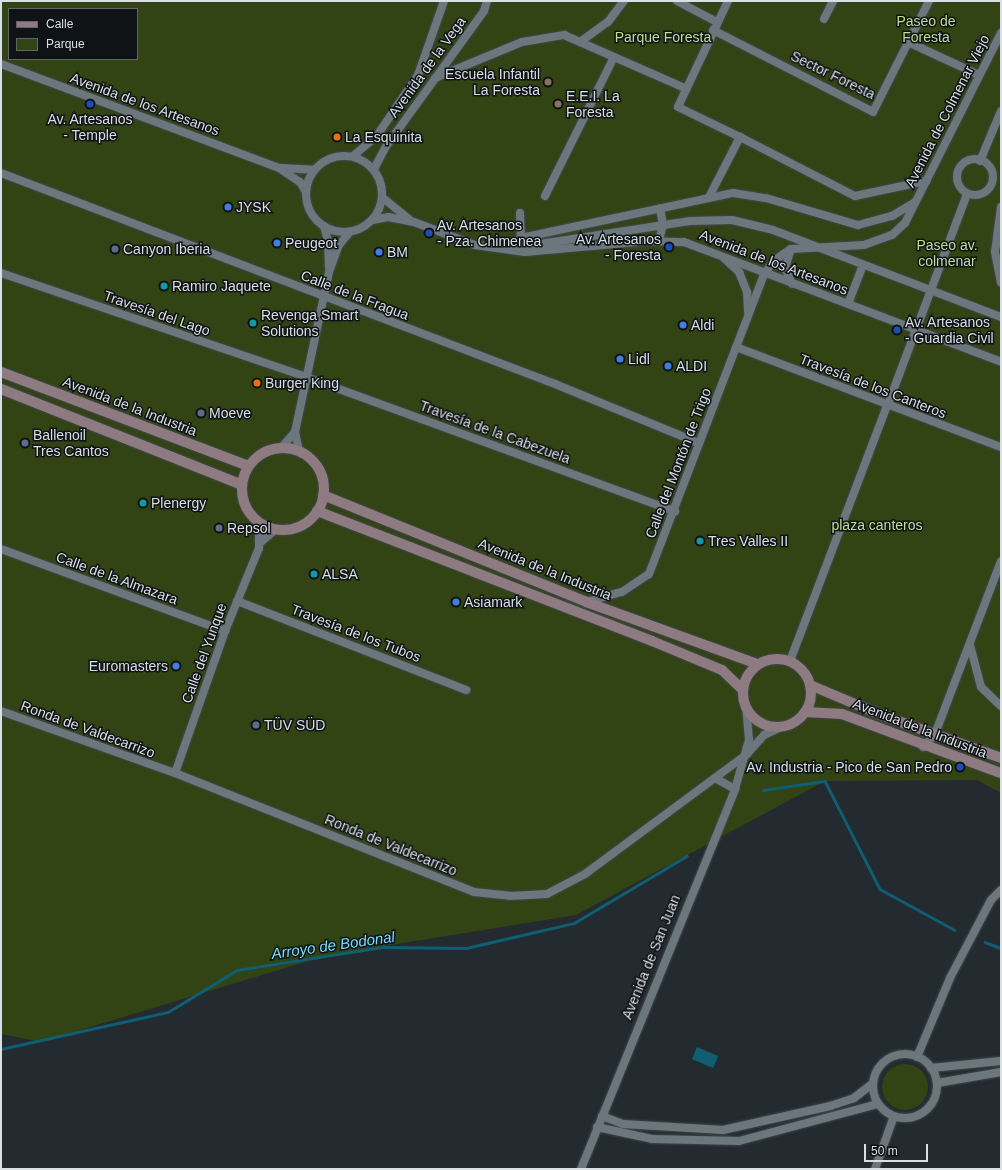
<!DOCTYPE html>
<html>
<head>
<meta charset="utf-8">
<style>
	body { margin:0 }
	#map { position:relative; width:1002px; height:1170px; overflow:hidden; background:#232b31; font-family:Arial,sans-serif }
	div>[style] { position:absolute }
	.green>* { inset:0; background:#324314 }
	.round { border-radius:50% }
	.water>* { inset:0; background:#0f5e71; transform-origin:0 0 }
	.stream>* { height:2.5px; margin:-1.25px; padding:0 1.25px; transform-origin:1.25px; border-radius:1.25px; background:#0f5e71 }
	.roads { filter:drop-shadow(0 0 1px #42484e) drop-shadow(0 0 1px #42484e) }
	.street>* { height:8px; margin:-4px; padding:0 4px; transform-origin:4px; border-radius:4px; background:#6c767d }
	.street>.ring { margin:-4px; padding:0; box-sizing:content-box; background:none; border:8px solid #6c767d; border-radius:50% }
	.secondary>* { height:10px; margin:-5px; padding:0 5px; transform-origin:5px; border-radius:5px; background:#8e7b82 }
	.secondary>.ring { margin:-5px; padding:0; box-sizing:content-box; background:none; border:10px solid #8e7b82; border-radius:50% }
	.dots>* { width:11px; height:11px; translate:-50% -50%; box-sizing:border-box; border:2px solid #0f1316; border-radius:50% }
	span { translate:-50% -50%; white-space:nowrap; text-align:center; line-height:1.15; -webkit-text-stroke:3px #0f1316; paint-order:stroke }
	.park-label { font-size:14px; color:#bfdf93 }
	.street-label { font-size:14px; color:#dadfe3 }
	.poi-label { font-size:14px; color:#dadfe3 }
	.right { translate:-100% -50%; text-align:right }
	.left { translate:0 -50%; text-align:left }
	.water-label { font-size:15px; color:#76dffe; font-style:italic }
	.frame { position:absolute; inset:0; border:2px solid #dadfe3; pointer-events:none }
	.legend { position:absolute; left:8px; top:8px; width:130px; height:52px; box-sizing:border-box; background:#0f1316; border:1px solid #606568; margin:0; padding:5px 7px; list-style:none; font-size:12px; color:#dadfe3 }
	.legend li { display:flex; align-items:center; gap:8px; height:20px }
	.legend b { width:20px; border:1px solid #606568 }
	.scale { position:absolute; left:864px; top:1144px; width:64px; height:18px; box-sizing:border-box; border:2px solid #dadfe3; border-top:0; padding-left:5px; font-size:12px; line-height:14px; white-space:nowrap; color:#dadfe3; -webkit-text-stroke:3px #0f1316; paint-order:stroke }
</style>
</head>
<body>
<div id="map">
	<div class="green">
		<div style="clip-path:polygon(evenodd,1px 1px,1001px 1px,1001px 793px,977px 780px,825px 781px,576px 915px,328px 955px,41px 1042px,1px 1034px,1px 1px,9px 9px,137px 9px,137px 59px,9px 59px,9px 9px)"></div>
		<div class="round" style="left:882px;top:1064px;width:46px;height:46px"></div>
	</div>
	<div class="water">
		<div style="left:697px;top:1047px;width:23px;height:13px;rotate:23deg"></div>
	</div>
	<div class="stream">
		<div style="left:763px;top:790px;width:63px;rotate:-8.3deg"></div>
		<div style="left:825px;top:781px;width:121px;rotate:63deg"></div>
		<div style="left:880px;top:889px;width:85px;rotate:28.7deg"></div>
		<div style="left:985px;top:942px;width:17px;rotate:21deg"></div>
		<div style="left:1px;top:1049px;width:171px;rotate:-12.5deg"></div>
		<div style="left:168px;top:1012px;width:81px;rotate:-31.3deg"></div>
		<div style="left:237px;top:970px;width:148px;rotate:-9deg"></div>
		<div style="left:383px;top:947px;width:83px;rotate:0.7deg"></div>
		<div style="left:466px;top:948px;width:111px;rotate:-13deg"></div>
		<div style="left:574px;top:923px;width:131px;rotate:-30.7deg"></div>
	</div>
	<div class="roads">
		<div class="street">
			<div style="left:677px;top:1px;width:45px;rotate:27.7deg"></div>
			<div style="left:728px;top:1px;width:117px;rotate:115.3deg"></div>
			<div style="left:678px;top:107px;width:69px;rotate:25.8deg"></div>
			<div style="left:824px;top:19px;width:20px;rotate:-63deg"></div>
			<div style="left:713px;top:30px;width:180px;rotate:27.1deg"></div>
			<div style="left:873px;top:112px;width:124px;rotate:-63.2deg"></div>
			<div style="left:580px;top:42px;width:34px;rotate:-36deg"></div>
			<div style="left:608px;top:22px;width:26px;rotate:-53deg"></div>
			<div style="left:908px;top:42px;width:78px;rotate:24.9deg"></div>
			<div style="left:1px;top:64px;width:297px;rotate:20.5deg"></div>
			<div style="left:279px;top:168px;width:25px;rotate:34deg"></div>
			<div style="left:300px;top:182px;width:12px;rotate:59deg"></div>
			<div style="left:435px;top:78px;width:94px;rotate:-22.5deg"></div>
			<div style="left:522px;top:42px;width:43px;rotate:-9.5deg"></div>
			<div style="left:564px;top:35px;width:134px;rotate:23.7deg"></div>
			<div class="ring" style="left:306px;top:156px;width:68px;height:68px"></div>
			<div style="left:353px;top:156px;width:30px;rotate:-40deg"></div>
			<div style="left:376px;top:137px;width:75px;rotate:-55.9deg"></div>
			<div style="left:418px;top:75px;width:78px;rotate:-70.6deg"></div>
			<div class="ring" style="left:957px;top:159px;width:28px;height:28px"></div>
			<div style="left:980px;top:161px;width:54px;rotate:-67.2deg"></div>
			<div style="left:281px;top:168px;width:33px;rotate:3deg"></div>
			<div style="left:374px;top:169px;width:27px;rotate:-62deg"></div>
			<div style="left:387px;top:145px;width:165px;rotate:-54.1deg"></div>
			<div style="left:484px;top:11px;width:10px;rotate:-73deg"></div>
			<div style="left:1px;top:173px;width:593px;rotate:20.85deg"></div>
			<div style="left:555px;top:384px;width:156px;rotate:22.3deg"></div>
			<div style="left:545px;top:196px;width:155px;rotate:-63.6deg"></div>
			<div style="left:709px;top:197px;width:68px;rotate:-62.7deg"></div>
			<div style="left:740px;top:137px;width:129px;rotate:27.2deg"></div>
			<div style="left:855px;top:196px;width:73px;rotate:-11.9deg"></div>
			<div style="left:383px;top:198px;width:35px;rotate:39deg"></div>
			<div style="left:1001px;top:207px;width:45px;rotate:97.6deg"></div>
			<div style="left:995px;top:252px;width:31px;rotate:79deg"></div>
			<div style="left:520px;top:213px;width:25px;rotate:88deg"></div>
			<div style="left:373px;top:220px;width:15px;rotate:-11deg"></div>
			<div style="left:388px;top:217px;width:26px;rotate:11deg"></div>
			<div style="left:414px;top:222px;width:65px;rotate:20.7deg"></div>
			<div style="left:475px;top:245px;width:50px;rotate:8deg"></div>
			<div style="left:525px;top:252px;width:123px;rotate:-5.1deg"></div>
			<div style="left:648px;top:241px;width:36px;rotate:2deg"></div>
			<div style="left:684px;top:242px;width:339px;rotate:20.7deg"></div>
			<div style="left:324px;top:226px;width:16px;rotate:75deg"></div>
			<div style="left:328px;top:241px;width:26px;rotate:88deg"></div>
			<div style="left:659px;top:240px;width:16px;rotate:-75deg"></div>
			<div style="left:663px;top:225px;width:17px;rotate:-100deg"></div>
			<div style="left:508px;top:247px;width:16px;rotate:-35deg"></div>
			<div style="left:521px;top:238px;width:217px;rotate:-12deg"></div>
			<div style="left:733px;top:193px;width:33px;rotate:9deg"></div>
			<div style="left:766px;top:198px;width:96px;rotate:16.4deg"></div>
			<div style="left:858px;top:225px;width:35px;rotate:-15deg"></div>
			<div style="left:892px;top:216px;width:27px;rotate:-31deg"></div>
			<div style="left:514px;top:248px;width:178px;rotate:-8.7deg"></div>
			<div style="left:690px;top:221px;width:42px;rotate:-1.4deg"></div>
			<div style="left:732px;top:220px;width:42px;rotate:13.7deg"></div>
			<div style="left:773px;top:230px;width:244px;rotate:20.9deg"></div>
			<div style="left:791px;top:249px;width:20px;rotate:108deg"></div>
			<div style="left:785px;top:268px;width:17px;rotate:66deg"></div>
			<div style="left:724px;top:258px;width:21px;rotate:43deg"></div>
			<div style="left:739px;top:272px;width:22px;rotate:68deg"></div>
			<div style="left:747px;top:292px;width:20px;rotate:87deg"></div>
			<div style="left:1px;top:273px;width:322px;rotate:18.8deg"></div>
			<div style="left:306px;top:377px;width:393px;rotate:20deg"></div>
			<div style="left:848px;top:304px;width:42px;rotate:-69deg"></div>
			<div style="left:736px;top:347px;width:283px;rotate:20.7deg"></div>
			<div style="left:890px;top:399px;width:219px;rotate:-69.4deg"></div>
			<div style="left:295px;top:432px;width:19px;rotate:78deg"></div>
			<div style="left:281px;top:448px;width:21px;rotate:-49deg"></div>
			<div style="left:295px;top:432px;width:164px;rotate:-78deg"></div>
			<div style="left:329px;top:272px;width:29px;rotate:-70deg"></div>
			<div style="left:339px;top:245px;width:17px;rotate:-50deg"></div>
			<div style="left:261px;top:542px;width:20px;rotate:-41deg"></div>
			<div style="left:1px;top:549px;width:239px;rotate:20.1deg"></div>
			<div style="left:237px;top:601px;width:246px;rotate:21.2deg"></div>
			<div style="left:586px;top:602px;width:37px;rotate:-16deg"></div>
			<div style="left:622px;top:592px;width:32px;rotate:-34deg"></div>
			<div style="left:649px;top:574px;width:321px;rotate:-69deg"></div>
			<div style="left:764px;top:274px;width:18px;rotate:-52deg"></div>
			<div style="left:775px;top:260px;width:19px;rotate:-35deg"></div>
			<div style="left:791px;top:249px;width:73px;rotate:-3.1deg"></div>
			<div style="left:864px;top:245px;width:30px;rotate:-20deg"></div>
			<div style="left:892px;top:235px;width:18px;rotate:-43deg"></div>
			<div style="left:905px;top:223px;width:213px;rotate:-63.2deg"></div>
			<div style="left:970px;top:645px;width:43px;rotate:75.3deg"></div>
			<div style="left:981px;top:687px;width:28px;rotate:44deg"></div>
			<div style="left:790px;top:661px;width:273px;rotate:-69.2deg"></div>
			<div style="left:1px;top:711px;width:185px;rotate:19.6deg"></div>
			<div style="left:175px;top:773px;width:322px;rotate:21.7deg"></div>
			<div style="left:474px;top:892px;width:36px;rotate:6deg"></div>
			<div style="left:510px;top:896px;width:37px;rotate:-3deg"></div>
			<div style="left:547px;top:894px;width:43px;rotate:-27.8deg"></div>
			<div style="left:585px;top:874px;width:202px;rotate:-36.5deg"></div>
			<div style="left:747px;top:754px;width:25px;rotate:-48deg"></div>
			<div style="left:764px;top:735px;width:21px;rotate:-25deg"></div>
			<div style="left:923px;top:747px;width:18px;rotate:-47deg"></div>
			<div style="left:935px;top:734px;width:185px;rotate:-69.1deg"></div>
			<div style="left:175px;top:773px;width:151px;rotate:-70.6deg"></div>
			<div style="left:225px;top:631px;width:90px;rotate:-67.7deg"></div>
			<div style="left:259px;top:548px;width:26px;rotate:-90deg"></div>
			<div style="left:715px;top:778px;width:23px;rotate:29deg"></div>
			<div class="ring" style="left:873px;top:1054px;width:56px;height:56px"></div>
			<div style="left:917px;top:1057px;width:86px;rotate:-67.3deg"></div>
			<div style="left:950px;top:978px;width:88px;rotate:-62.3deg"></div>
			<div style="left:991px;top:900px;width:14px;rotate:-45deg"></div>
			<div style="left:931px;top:1068px;width:70px;rotate:-5.7deg"></div>
			<div style="left:937px;top:1083px;width:65px;rotate:-9.8deg"></div>
			<div style="left:602px;top:1116px;width:22px;rotate:21deg"></div>
			<div style="left:623px;top:1124px;width:100px;rotate:3.4deg"></div>
			<div style="left:723px;top:1130px;width:110px;rotate:-12.6deg"></div>
			<div style="left:830px;top:1106px;width:25px;rotate:-18deg"></div>
			<div style="left:854px;top:1098px;width:24px;rotate:-38deg"></div>
			<div style="left:597px;top:1127px;width:56px;rotate:12.3deg"></div>
			<div style="left:652px;top:1139px;width:87px;rotate:1.3deg"></div>
			<div style="left:739px;top:1141px;width:144px;rotate:-14.9deg"></div>
			<div style="left:581px;top:1169px;width:410px;rotate:-67.9deg"></div>
			<div style="left:735px;top:789px;width:51px;rotate:-74.1deg"></div>
			<div style="left:749px;top:740px;width:32px;rotate:-95deg"></div>
			<div style="left:875px;top:1169px;width:56px;rotate:-70.3deg"></div>
		</div>
		<div class="secondary">
			<div style="left:1px;top:372px;width:264px;rotate:20.8deg"></div>
			<div style="left:1px;top:389px;width:259px;rotate:21.7deg"></div>
			<div class="ring" style="left:242px;top:448px;width:72px;height:72px"></div>
			<div style="left:323px;top:495px;width:284px;rotate:22.1deg"></div>
			<div style="left:586px;top:602px;width:182px;rotate:19.9deg"></div>
			<div style="left:317px;top:511px;width:359px;rotate:21.2deg"></div>
			<div style="left:652px;top:641px;width:76px;rotate:22.5deg"></div>
			<div style="left:722px;top:670px;width:28px;rotate:44deg"></div>
			<div class="ring" style="left:743px;top:659px;width:58px;height:58px"></div>
			<div style="left:810px;top:685px;width:77px;rotate:22.9deg"></div>
			<div style="left:881px;top:715px;width:127px;rotate:19.7deg"></div>
			<div style="left:805px;top:712px;width:37px;rotate:3deg"></div>
			<div style="left:842px;top:714px;width:170px;rotate:20.4deg"></div>
		</div>
	</div>
	<div class="dots">
		<div style="left:548px;top:82px;background:#8d6e63"></div>
		<div style="left:90px;top:104px;background:#1a4fb4"></div>
		<div style="left:558px;top:104px;background:#8d6e63"></div>
		<div style="left:337px;top:137px;background:#e8710a"></div>
		<div style="left:228px;top:207px;background:#3f7fe0"></div>
		<div style="left:429px;top:233px;background:#1a4fb4"></div>
		<div style="left:277px;top:243px;background:#3f7fe0"></div>
		<div style="left:669px;top:247px;background:#1a4fb4"></div>
		<div style="left:115px;top:249px;background:#5c6f8a"></div>
		<div style="left:379px;top:252px;background:#3f7fe0"></div>
		<div style="left:164px;top:286px;background:#0f9aa8"></div>
		<div style="left:253px;top:323px;background:#0f9aa8"></div>
		<div style="left:683px;top:325px;background:#3f7fe0"></div>
		<div style="left:897px;top:330px;background:#1a4fb4"></div>
		<div style="left:620px;top:359px;background:#3f7fe0"></div>
		<div style="left:668px;top:366px;background:#3f7fe0"></div>
		<div style="left:257px;top:383px;background:#e8710a"></div>
		<div style="left:201px;top:413px;background:#5c6f8a"></div>
		<div style="left:25px;top:443px;background:#5c6f8a"></div>
		<div style="left:143px;top:503px;background:#0f9aa8"></div>
		<div style="left:219px;top:528px;background:#5c6f8a"></div>
		<div style="left:700px;top:541px;background:#0f9aa8"></div>
		<div style="left:314px;top:574px;background:#0f9aa8"></div>
		<div style="left:456px;top:602px;background:#3f7fe0"></div>
		<div style="left:176px;top:666px;background:#3f7fe0"></div>
		<div style="left:256px;top:725px;background:#5c6f8a"></div>
		<div style="left:960px;top:767px;background:#1a4fb4"></div>
	</div>
	<div class="park-label">
		<span style="left:926px;top:29px">Paseo de<br>Foresta</span>
		<span style="left:663px;top:37px">Parque Foresta</span>
		<span style="left:947px;top:253px">Paseo av.<br>colmenar</span>
		<span style="left:877px;top:525px">plaza canteros</span>
	</div>
	<div class="street-label">
		<span style="left:427px;top:67px;rotate:-54deg">Avenida de la Vega</span>
		<span style="left:833px;top:75px;rotate:26deg">Sector Foresta</span>
		<span style="left:145px;top:104px;rotate:20deg">Avenida de los Artesanos</span>
		<span style="left:947px;top:111px;rotate:-63deg">Avenida de Colmenar Viejo</span>
		<span style="left:774px;top:262px;rotate:21deg">Avenida de los Artesanos</span>
		<span style="left:355px;top:295px;rotate:21deg">Calle de la Fragua</span>
		<span style="left:157px;top:313px;rotate:19deg">Travesía del Lago</span>
		<span style="left:873px;top:386px;rotate:21deg">Travesía de los Canteros</span>
		<span style="left:130px;top:406px;rotate:21deg">Avenida de la Industria</span>
		<span style="left:495px;top:432px;rotate:20deg">Travesía de la Cabezuela</span>
		<span style="left:678px;top:463px;rotate:-69deg">Calle del Montón de Trigo</span>
		<span style="left:545px;top:569px;rotate:22deg">Avenida de la Industria</span>
		<span style="left:117px;top:578px;rotate:20deg">Calle de la Almazara</span>
		<span style="left:356px;top:633px;rotate:21deg">Travesía de los Tubos</span>
		<span style="left:204px;top:653px;rotate:-70deg">Calle del Yunque</span>
		<span style="left:920px;top:728px;rotate:21deg">Avenida de la Industria</span>
		<span style="left:88px;top:729px;rotate:20deg">Ronda de Valdecarrizo</span>
		<span style="left:391px;top:845px;rotate:22deg">Ronda de Valdecarrizo</span>
		<span style="left:651px;top:957px;rotate:-68deg">Avenida de San Juan</span>
	</div>
	<div class="poi-label">
		<span class="right" style="left:540px;top:82px">Escuela Infantil<br>La Foresta</span>
		<span class="left" style="left:566px;top:104px">E.E.I. La<br>Foresta</span>
		<span style="left:90px;top:127px">Av. Artesanos<br>- Temple</span>
		<span class="left" style="left:345px;top:137px">La Esquinita</span>
		<span class="left" style="left:236px;top:207px">JYSK</span>
		<span class="left" style="left:437px;top:233px">Av. Artesanos<br>- Pza. Chimenea</span>
		<span class="right" style="left:661px;top:247px">Av. Artesanos<br>- Foresta</span>
		<span class="left" style="left:285px;top:243px">Peugeot</span>
		<span class="left" style="left:123px;top:249px">Canyon Iberia</span>
		<span class="left" style="left:387px;top:252px">BM</span>
		<span class="left" style="left:172px;top:286px">Ramiro Jaquete</span>
		<span class="left" style="left:261px;top:323px">Revenga Smart<br>Solutions</span>
		<span class="left" style="left:905px;top:330px">Av. Artesanos<br>- Guardia Civil</span>
		<span class="left" style="left:691px;top:325px">Aldi</span>
		<span class="left" style="left:628px;top:359px">Lidl</span>
		<span class="left" style="left:676px;top:366px">ALDI</span>
		<span class="left" style="left:265px;top:383px">Burger King</span>
		<span class="left" style="left:209px;top:413px">Moeve</span>
		<span class="left" style="left:33px;top:443px">Ballenoil<br>Tres Cantos</span>
		<span class="left" style="left:151px;top:503px">Plenergy</span>
		<span class="left" style="left:227px;top:528px">Repsol</span>
		<span class="left" style="left:708px;top:541px">Tres Valles II</span>
		<span class="left" style="left:322px;top:574px">ALSA</span>
		<span class="left" style="left:464px;top:602px">Asiamark</span>
		<span class="right" style="left:168px;top:666px">Euromasters</span>
		<span class="left" style="left:264px;top:725px">TÜV SÜD</span>
		<span class="right" style="left:952px;top:767px">Av. Industria - Pico de San Pedro</span>
	</div>
	<div class="water-label">
		<span style="left:333px;top:945px;rotate:-8deg">Arroyo de Bodonal</span>
	</div>
	<div class="frame"></div>
	<ul class="legend">
	<li><b style="height:5px;background:#8e7b82"></b>Calle</li>
	<li><b style="height:11px;background:#324314"></b>Parque</li>
	</ul>
	<div class="scale">50 m</div>
</div>
</body>
</html>
